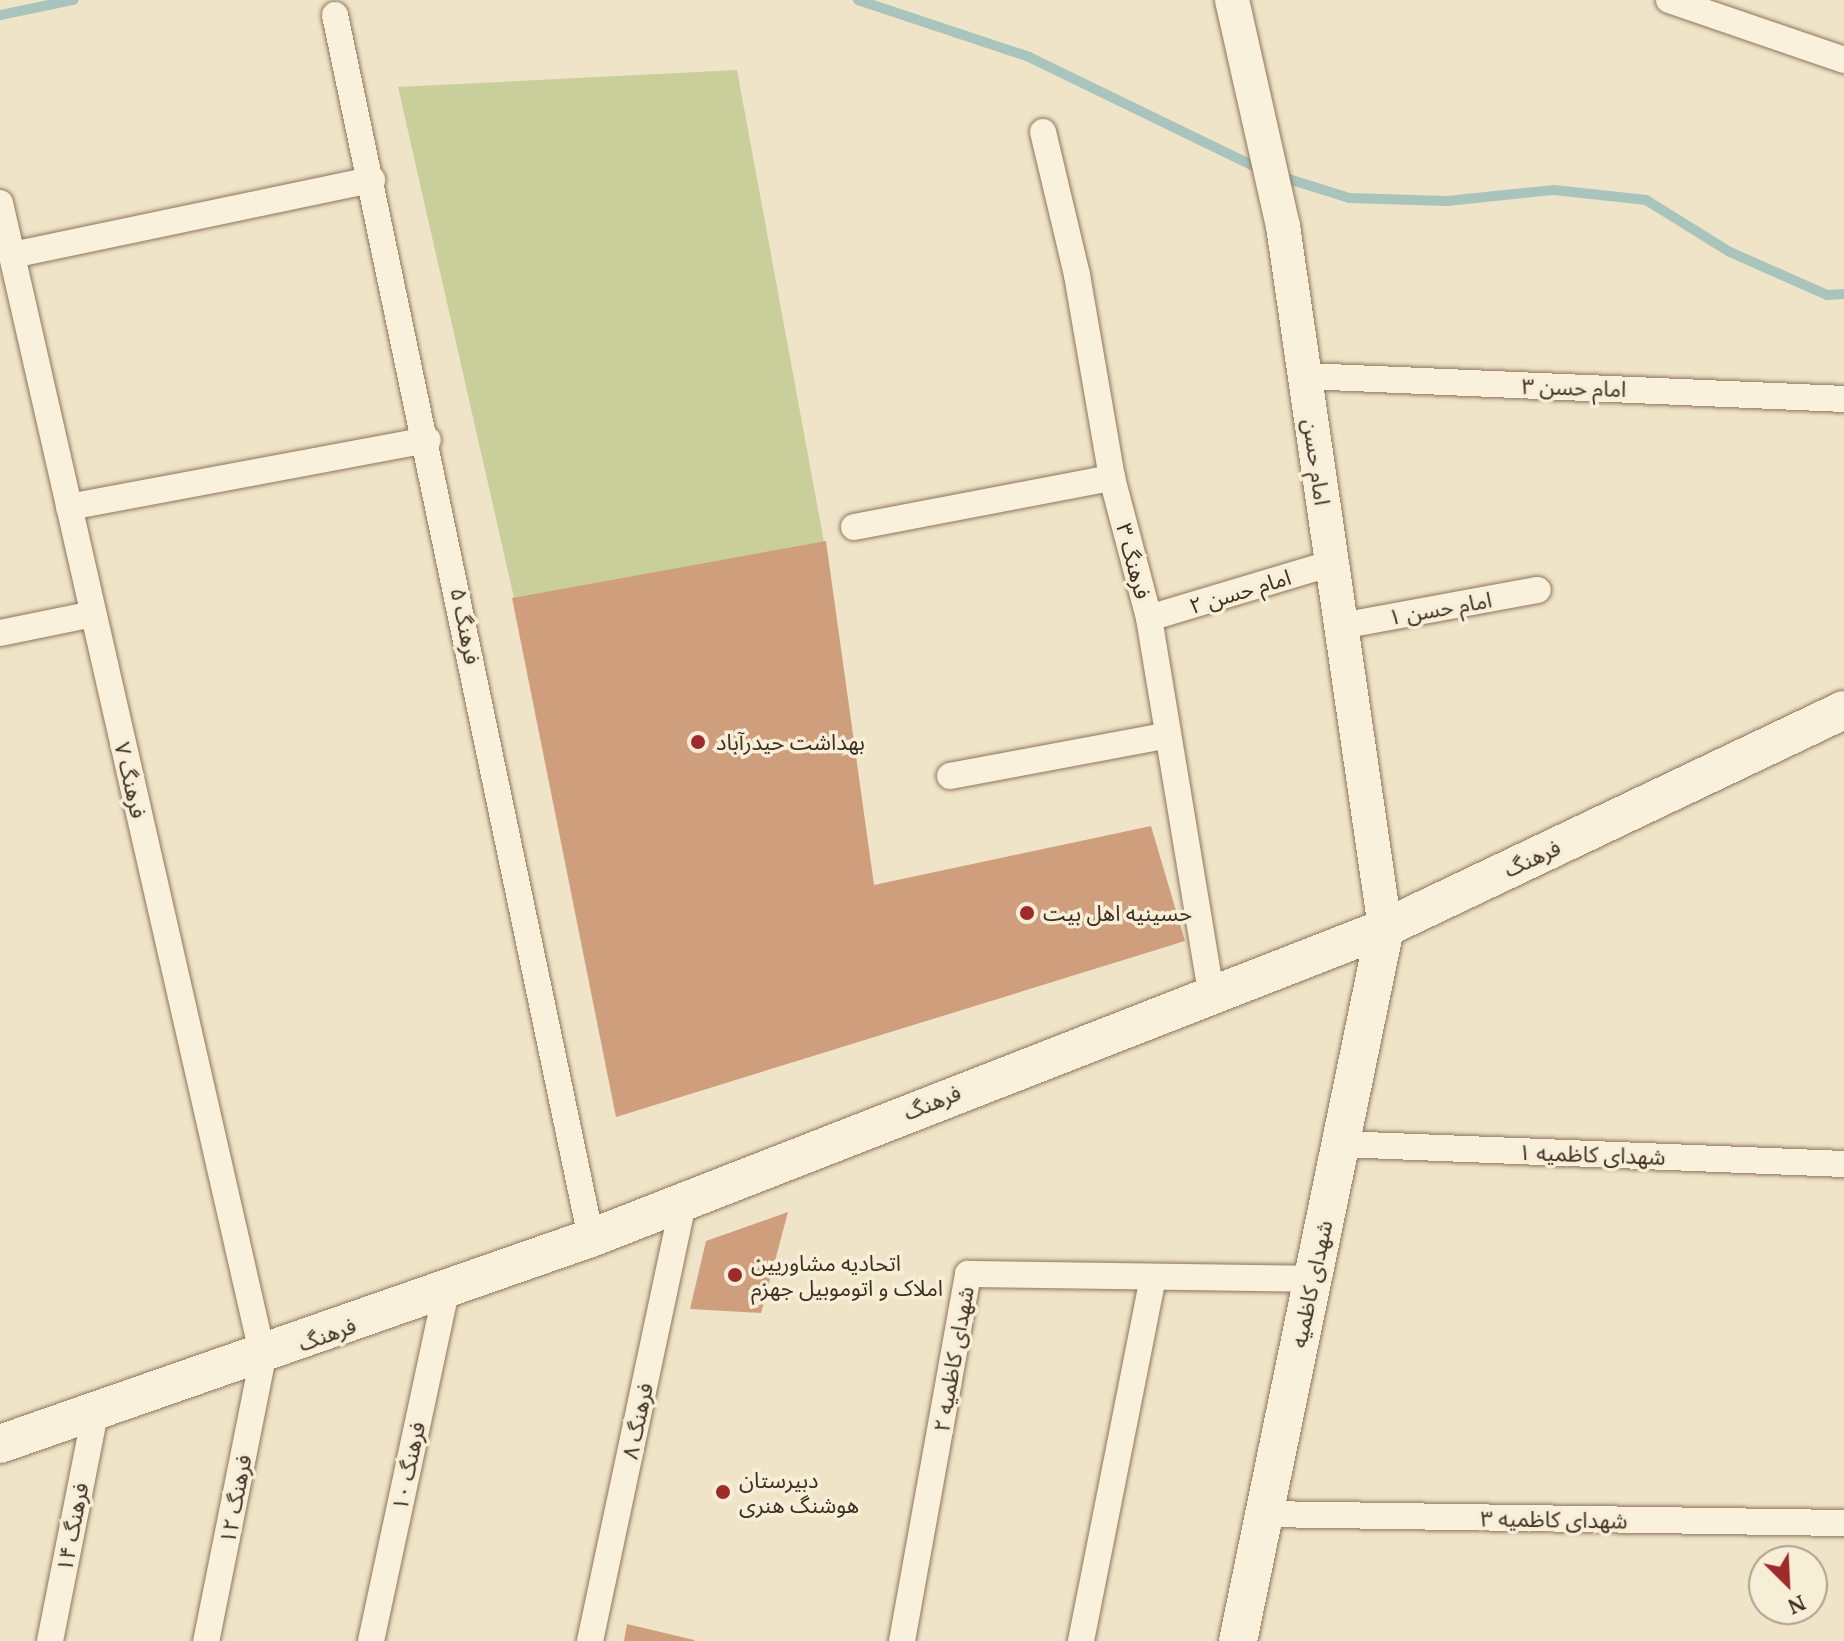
<!DOCTYPE html>
<html>
<head>
<meta charset="utf-8">
<style>
	body { margin:0 }
	#map { position:relative; width:1844px; height:1641px; overflow:hidden; background:#f0e4c8; font-family:"PT Serif","Noto Sans Arabic",serif }
	div>[style] { position:absolute }
	.green>* { inset:0; background:#c9cf9b }
	.stream>* { height:10px; margin:-5px; padding:0 5px; transform-origin:5px; border-radius:5px; background:#a9c4bc }
	.building>* { inset:0; background:#cf9f7d }
	.roads { filter:drop-shadow(0 0 2px #8d765c) drop-shadow(0 0 2px #8d765c) }
	.minor>* { height:26px; margin:-13px; padding:0 13px; transform-origin:13px; border-radius:13px; background:#faf1dc }
	.tertiary>* { height:34px; margin:-17px; padding:0 17px; transform-origin:17px; border-radius:17px; background:#faf1dc }
	.secondary>* { height:38px; margin:-19px; padding:0 19px; transform-origin:19px; border-radius:19px; background:#faf1dc }
	.dots>* { width:22px; height:22px; translate:-50% -50%; box-sizing:border-box; border:4px solid #f7eed8; border-radius:50% }
	span { translate:-50% -50%; white-space:nowrap; text-align:center; line-height:1.15; -webkit-text-stroke:7px #f7eed8; paint-order:stroke }
	.street-label { font-size:22px; color:#3d2e20 }
	.poi-label { font-size:22px; color:#3d2e20 }
	.left { translate:0 -50%; text-align:left }
	.north { position:absolute; left:1748px; top:1545px; width:80px; height:80px; box-sizing:border-box; background:#f7eed8; border:2px solid #ada18e; border-radius:50%; rotate:156deg; font-size:22px; font-weight:700; line-height:32px; text-align:center; color:#3d2e20 }
	.north::after { content:''; display:block; margin:auto; width:28px; height:36px; background:#9e2a2b; clip-path:polygon(50% 0,100% 100%,50% 72%,0 100%) }
</style>
</head>
<body>
<div id="map">
	<div class="green">
		<div style="clip-path:polygon(737px 70px,824px 542px,514px 598px,398px 87px)"></div>
	</div>
	<div class="stream">
		<div style="left:858px;top:0;width:180px;rotate:18.4deg"></div>
		<div style="left:1029px;top:57px;width:261px;rotate:25.9deg"></div>
		<div style="left:0;top:15px;width:75px;rotate:-11.6deg"></div>
		<div style="left:1279px;top:176px;width:73px;rotate:17.4deg"></div>
		<div style="left:1349px;top:198px;width:98px;rotate:1.8deg"></div>
		<div style="left:1447px;top:201px;width:108px;rotate:-5.9deg"></div>
		<div style="left:1554px;top:190px;width:93px;rotate:6.2deg"></div>
		<div style="left:1646px;top:200px;width:99px;rotate:31.8deg"></div>
		<div style="left:1730px;top:252px;width:106px;rotate:23.9deg"></div>
		<div style="left:1827px;top:295px;width:17px;rotate:-3deg"></div>
	</div>
	<div class="building">
		<div style="clip-path:polygon(826px 541px,874px 885px,1151px 826px,1185px 941px,616px 1117px,512px 598px)"></div>
		<div style="clip-path:polygon(788px 1212px,761px 1313px,690px 1309px,706px 1241px)"></div>
		<div style="clip-path:polygon(627px 1624px,694px 1640px,694px 1641px,624px 1641px)"></div>
	</div>
	<div class="roads">
		<div class="minor">
			<div style="left:1669px;top:0;width:185px;rotate:18.9deg"></div>
			<div style="left:335px;top:15px;width:1250px;rotate:78.18deg"></div>
			<div style="left:1043px;top:132px;width:147px;rotate:76.6deg"></div>
			<div style="left:1077px;top:275px;width:206px;rotate:80.2deg"></div>
			<div style="left:1112px;top:478px;width:145px;rotate:75.2deg"></div>
			<div style="left:1149px;top:618px;width:380px;rotate:80.6deg"></div>
			<div style="left:0;top:203px;width:1184px;rotate:77.16deg"></div>
			<div style="left:263px;top:1357px;width:290px;rotate:101.3deg"></div>
			<div style="left:12px;top:255px;width:368px;rotate:-11.8deg"></div>
			<div style="left:1305px;top:376px;width:539px;rotate:2.44deg"></div>
			<div style="left:69px;top:507px;width:365px;rotate:-10.6deg"></div>
			<div style="left:854px;top:527px;width:263px;rotate:-10.8deg"></div>
			<div style="left:1149px;top:618px;width:191px;rotate:-16.7deg"></div>
			<div style="left:1341px;top:626px;width:200px;rotate:-10.4deg"></div>
			<div style="left:0;top:633px;width:95px;rotate:-11.5deg"></div>
			<div style="left:950px;top:776px;width:217px;rotate:-10.6deg"></div>
			<div style="left:1340px;top:1144px;width:504px;rotate:2.27deg"></div>
			<div style="left:1263px;top:1514px;width:581px;rotate:0.89deg"></div>
			<div style="left:50px;top:1641px;width:231px;rotate:-78.8deg"></div>
			<div style="left:371px;top:1641px;width:357px;rotate:-77.9deg"></div>
			<div style="left:590px;top:1641px;width:451px;rotate:-78deg"></div>
			<div style="left:902px;top:1641px;width:373px;rotate:-79.8deg"></div>
			<div style="left:968px;top:1274px;width:344px;rotate:0.8deg"></div>
			<div style="left:1081px;top:1641px;width:369px;rotate:-78.8deg"></div>
		</div>
		<div class="tertiary">
			<div style="left:1232px;top:0;width:232px;rotate:77.3deg"></div>
			<div style="left:1283px;top:226px;width:709px;rotate:81.73deg"></div>
		</div>
		<div class="secondary">
			<div style="left:0;top:1444px;width:626px;rotate:-19.22deg"></div>
			<div style="left:591px;top:1238px;width:852px;rotate:-21.33deg"></div>
			<div style="left:1385px;top:928px;width:508px;rotate:-25.41deg"></div>
			<div style="left:1238px;top:1641px;width:728px;rotate:-78.35deg"></div>
		</div>
	</div>
	<div class="dots">
		<div style="left:698px;top:742px;background:#9e2a2b"></div>
		<div style="left:1027px;top:913px;background:#9e2a2b"></div>
		<div style="left:735px;top:1275px;background:#9e2a2b"></div>
		<div style="left:723px;top:1492px;background:#9e2a2b"></div>
	</div>
	<div class="street-label">
		<span style="left:1574px;top:387px;rotate:2deg">امام حسن ۳</span>
		<span style="left:1317px;top:462px;rotate:82deg">امام حسن</span>
		<span style="left:1134px;top:561px;rotate:75deg">فرهنگ ۳</span>
		<span style="left:1240px;top:591px;rotate:-17deg">امام حسن ۲</span>
		<span style="left:1440px;top:608px;rotate:-10deg">امام حسن ۱</span>
		<span style="left:466px;top:626px;rotate:79deg">فرهنگ ۵</span>
		<span style="left:131px;top:780px;rotate:77deg">فرهنگ ۷</span>
		<span style="left:1532px;top:858px;rotate:-25deg">فرهنگ</span>
		<span style="left:932px;top:1102px;rotate:-22deg">فرهنگ</span>
		<span style="left:1592px;top:1154px;rotate:2deg">شهدای کاظمیه ۱</span>
		<span style="left:1311px;top:1284px;rotate:-78deg">شهدای کاظمیه</span>
		<span style="left:327px;top:1334px;rotate:-20deg">فرهنگ</span>
		<span style="left:953px;top:1359px;rotate:-80deg">شهدای کاظمیه ۲</span>
		<span style="left:637px;top:1421px;rotate:-78deg">فرهنگ ۸</span>
		<span style="left:408px;top:1466px;rotate:-78deg">فرهنگ ۱۰</span>
		<span style="left:235px;top:1499px;rotate:-79deg">فرهنگ ۱۲</span>
		<span style="left:1554px;top:1519px;rotate:1deg">شهدای کاظمیه ۳</span>
		<span style="left:72px;top:1527px;rotate:-79deg">فرهنگ ۱۴</span>
	</div>
	<div class="poi-label">
		<span class="left" style="left:716px;top:742px">بهداشت حیدرآباد</span>
		<span class="left" style="left:1043px;top:913px">حسینیه اهل بیت</span>
		<span class="left" style="left:751px;top:1275px">اتحادیه مشاوریین<br>املاک و اتوموبیل جهزم</span>
		<span class="left" style="left:739px;top:1492px">دبیرستان<br>هوشنگ هنری</span>
	</div>
	<div class="north">N</div>
</div>
</body>
</html>
